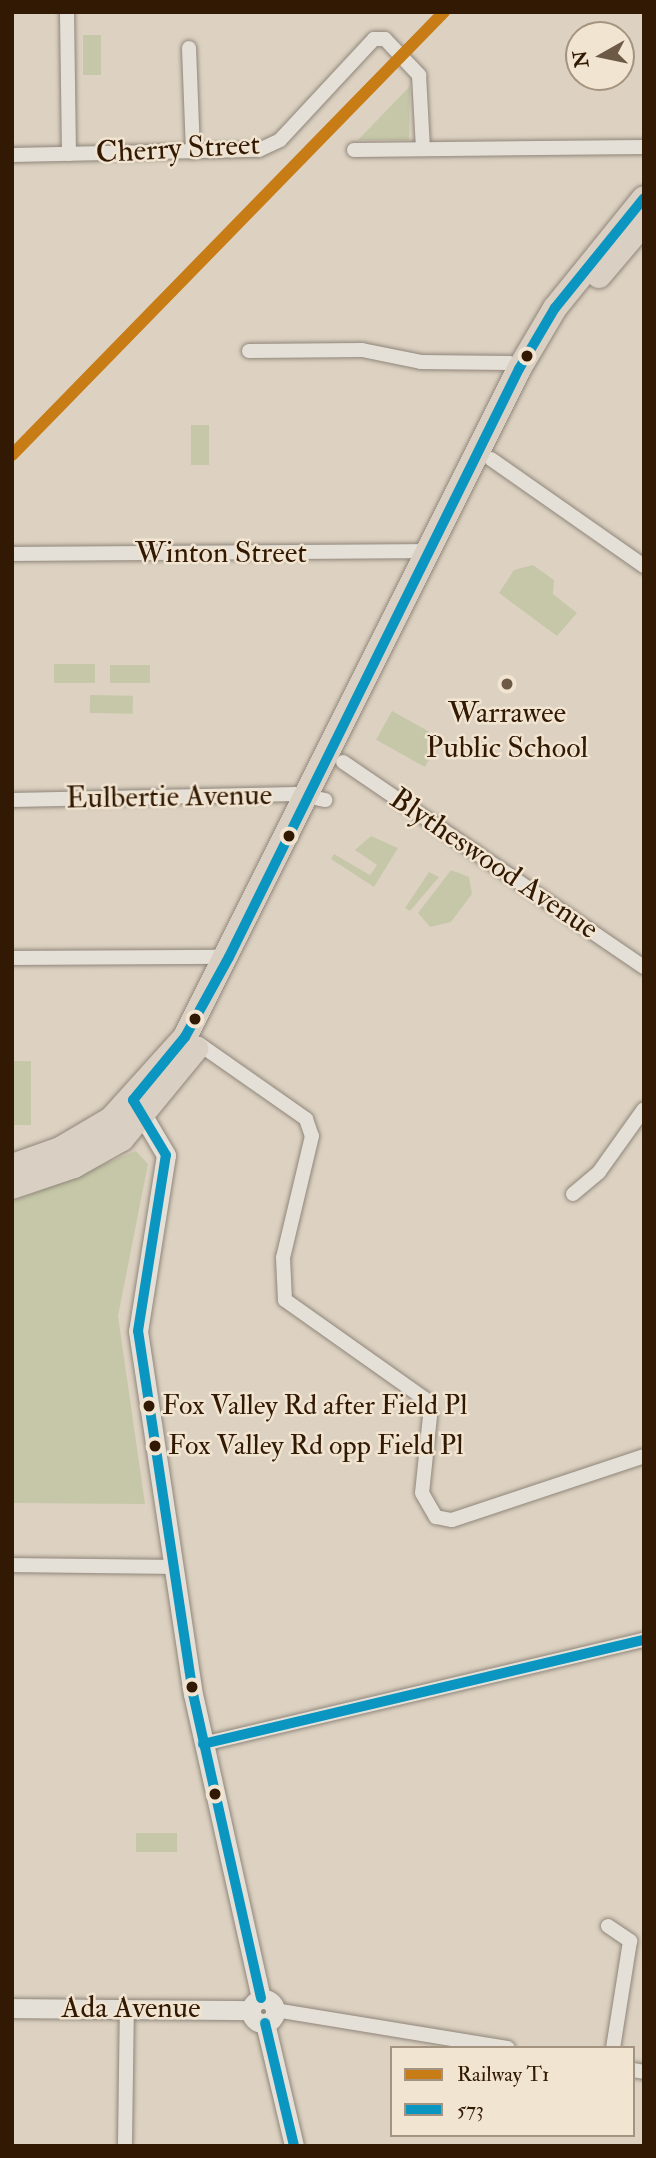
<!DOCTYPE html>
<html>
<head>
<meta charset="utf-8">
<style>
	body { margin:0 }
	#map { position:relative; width:656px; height:2158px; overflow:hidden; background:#ddd2c2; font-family:"IM FELL Double Pica",serif }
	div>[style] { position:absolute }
	.green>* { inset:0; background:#c5c7a8; transform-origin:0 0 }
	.roads { filter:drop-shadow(0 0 2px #8f867a) drop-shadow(0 0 2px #8f867a) }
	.street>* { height:14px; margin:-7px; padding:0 7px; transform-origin:7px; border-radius:7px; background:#e5e0d7 }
	.secondary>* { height:19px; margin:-9.5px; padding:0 9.5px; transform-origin:9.5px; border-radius:9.5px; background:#e5e0d7 }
	.secondary>.ring { margin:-9.5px; padding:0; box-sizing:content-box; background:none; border:19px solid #e5e0d7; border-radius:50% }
	.highway>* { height:24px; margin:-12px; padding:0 12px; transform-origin:12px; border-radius:12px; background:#d9cfc2 }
	.bus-1>* { height:10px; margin:-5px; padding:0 5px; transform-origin:5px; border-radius:5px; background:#0a96c0 }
	.rail-1>* { height:12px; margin:-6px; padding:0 6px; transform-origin:6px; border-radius:6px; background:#c77c16 }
	.dots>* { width:19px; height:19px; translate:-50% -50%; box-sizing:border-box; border:4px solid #f1e4d0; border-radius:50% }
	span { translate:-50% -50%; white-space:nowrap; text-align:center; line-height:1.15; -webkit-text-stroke:5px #f1e4d0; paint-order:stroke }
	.bus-label { font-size:28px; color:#311904 }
	.left { translate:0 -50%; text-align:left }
	.street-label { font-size:30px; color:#311904 }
	.poi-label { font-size:30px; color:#311904 }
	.frame { position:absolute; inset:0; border:14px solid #311904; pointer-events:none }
	.legend { position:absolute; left:390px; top:2046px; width:245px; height:91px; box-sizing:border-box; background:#f1e4d0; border:2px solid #a4937e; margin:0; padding:9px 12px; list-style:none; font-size:21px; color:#311904 }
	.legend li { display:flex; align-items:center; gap:14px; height:35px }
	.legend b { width:35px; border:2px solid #a4937e }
	.north { position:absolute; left:565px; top:21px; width:70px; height:70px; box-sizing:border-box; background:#f1e4d0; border:2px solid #a4937e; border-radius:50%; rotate:261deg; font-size:19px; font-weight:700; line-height:28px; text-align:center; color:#311904 }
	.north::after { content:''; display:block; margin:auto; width:24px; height:32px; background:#6d5a46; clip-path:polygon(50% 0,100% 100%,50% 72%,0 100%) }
</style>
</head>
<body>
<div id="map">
	<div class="green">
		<div style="left:83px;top:35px;width:18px;height:40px"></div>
		<div style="clip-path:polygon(410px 86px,409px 140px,358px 140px)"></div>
		<div style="left:191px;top:425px;width:18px;height:40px"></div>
		<div style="clip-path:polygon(533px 565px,554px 580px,553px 594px,577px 613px,557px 636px,499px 593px,514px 570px)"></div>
		<div style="left:95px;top:664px;width:19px;height:41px;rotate:90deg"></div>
		<div style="left:150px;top:665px;width:18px;height:40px;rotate:90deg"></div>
		<div style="left:90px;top:695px;width:43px;height:18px;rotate:1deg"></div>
		<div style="left:392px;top:711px;width:56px;height:33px;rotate:29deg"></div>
		<div style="clip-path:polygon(371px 836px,398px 848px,374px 887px,331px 859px,334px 854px,370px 875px,377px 865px,355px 850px)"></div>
		<div style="clip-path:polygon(451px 870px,469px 877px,472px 894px,451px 922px,430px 927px,418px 913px)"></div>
		<div style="clip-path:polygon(429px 872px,439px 877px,410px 911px,405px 908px)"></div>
		<div style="left:12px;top:1061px;width:19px;height:64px"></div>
		<div style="clip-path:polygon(136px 1151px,148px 1164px,118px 1316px,145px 1504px,12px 1503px,12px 1202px)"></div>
		<div style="left:136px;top:1833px;width:41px;height:19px"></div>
	</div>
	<div class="roads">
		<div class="street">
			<div style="left:67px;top:12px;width:142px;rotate:89.2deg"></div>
			<div style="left:189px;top:48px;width:104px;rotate:87.8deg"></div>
			<div style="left:354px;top:150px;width:290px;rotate:-0.6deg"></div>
			<div style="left:12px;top:155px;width:247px;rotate:-1.2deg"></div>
			<div style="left:259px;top:150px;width:23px;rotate:-25deg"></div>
			<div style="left:280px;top:140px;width:138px;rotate:-47.1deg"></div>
			<div style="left:374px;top:39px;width:11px"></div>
			<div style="left:385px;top:39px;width:50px;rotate:46.6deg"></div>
			<div style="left:419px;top:75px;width:73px;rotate:86.9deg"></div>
			<div style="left:249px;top:351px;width:113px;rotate:-0.5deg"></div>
			<div style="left:362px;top:350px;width:60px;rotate:11.5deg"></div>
			<div style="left:421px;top:362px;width:88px;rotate:0.7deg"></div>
			<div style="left:509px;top:363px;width:12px;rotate:31deg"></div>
			<div style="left:491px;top:459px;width:187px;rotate:35deg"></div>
			<div style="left:12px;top:554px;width:418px;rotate:-0.4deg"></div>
			<div style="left:343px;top:762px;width:364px;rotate:34.3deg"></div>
			<div style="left:12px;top:800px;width:285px;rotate:-1.2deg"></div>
			<div style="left:297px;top:794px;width:29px;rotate:12deg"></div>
			<div style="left:12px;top:958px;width:216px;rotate:-0.3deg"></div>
			<div style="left:199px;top:1044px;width:131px;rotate:35deg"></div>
			<div style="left:306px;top:1119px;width:18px;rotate:71deg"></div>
			<div style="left:312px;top:1136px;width:125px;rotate:103.4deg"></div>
			<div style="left:283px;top:1258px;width:42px;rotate:87.3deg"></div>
			<div style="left:285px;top:1300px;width:171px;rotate:35.3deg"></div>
			<div style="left:425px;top:1399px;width:18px;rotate:74deg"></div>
			<div style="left:430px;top:1416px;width:77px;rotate:95.9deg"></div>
			<div style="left:422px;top:1493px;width:28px;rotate:60deg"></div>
			<div style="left:436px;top:1517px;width:16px;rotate:11deg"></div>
			<div style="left:452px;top:1520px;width:202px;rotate:-18.4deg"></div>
			<div style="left:573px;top:1194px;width:34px;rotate:-40deg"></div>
			<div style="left:599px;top:1172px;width:77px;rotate:-54.5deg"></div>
			<div style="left:12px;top:1565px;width:161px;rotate:0.7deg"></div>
			<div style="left:203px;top:1744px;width:453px;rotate:-13.3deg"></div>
			<div style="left:608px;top:1926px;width:27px;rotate:34deg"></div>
			<div style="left:630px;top:1941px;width:108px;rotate:99deg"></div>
			<div style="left:275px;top:2010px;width:236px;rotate:9.3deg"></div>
			<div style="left:633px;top:2070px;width:11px;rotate:10deg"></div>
			<div style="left:125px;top:2143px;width:135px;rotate:-89.2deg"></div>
		</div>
		<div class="secondary">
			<div style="left:136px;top:1104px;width:59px;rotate:59.5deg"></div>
			<div style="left:166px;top:1155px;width:178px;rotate:99deg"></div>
			<div style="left:138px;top:1331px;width:367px;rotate:81.4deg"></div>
			<div style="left:193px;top:1694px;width:312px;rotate:77.4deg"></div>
			<div class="ring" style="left:251px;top:1999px;width:5px;height:5px"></div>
			<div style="left:12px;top:2008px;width:239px;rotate:0.5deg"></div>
			<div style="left:265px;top:2023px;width:126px;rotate:76.7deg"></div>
		</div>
		<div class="highway">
			<div style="left:599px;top:276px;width:70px;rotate:-49.7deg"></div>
			<div style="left:12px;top:1166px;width:51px;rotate:-19.5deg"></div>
			<div style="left:60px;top:1149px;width:59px;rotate:-30.5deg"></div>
			<div style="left:111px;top:1119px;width:110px;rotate:-47.9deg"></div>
			<div style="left:185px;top:1037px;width:747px;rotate:-63.43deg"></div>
			<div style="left:519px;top:369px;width:71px;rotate:-59.5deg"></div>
			<div style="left:555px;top:308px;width:141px;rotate:-51deg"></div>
			<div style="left:12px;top:1187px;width:65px;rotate:-18.7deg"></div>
			<div style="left:74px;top:1166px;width:55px;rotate:-29.4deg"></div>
			<div style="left:122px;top:1139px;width:117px;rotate:-50.6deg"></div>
		</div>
	</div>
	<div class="bus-1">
		<div style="left:203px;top:1744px;width:453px;rotate:-13.3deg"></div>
		<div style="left:261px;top:1998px;width:312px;rotate:-102.6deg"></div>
		<div style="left:193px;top:1694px;width:367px;rotate:-98.6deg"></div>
		<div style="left:138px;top:1331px;width:178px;rotate:-81deg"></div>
		<div style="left:166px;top:1155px;width:64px;rotate:-121deg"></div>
		<div style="left:133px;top:1100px;width:82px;rotate:-50.5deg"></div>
		<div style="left:185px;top:1037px;width:91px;rotate:-61.2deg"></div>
		<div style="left:229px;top:957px;width:656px;rotate:-63.75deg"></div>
		<div style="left:519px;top:369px;width:71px;rotate:-59.5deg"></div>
		<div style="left:555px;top:308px;width:141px;rotate:-51deg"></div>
		<div style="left:265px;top:2023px;width:126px;rotate:76.7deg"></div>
	</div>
	<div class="rail-1">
		<div style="left:12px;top:455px;width:619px;rotate:-45.72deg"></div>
	</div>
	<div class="dots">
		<div style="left:527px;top:356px;background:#311904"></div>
		<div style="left:507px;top:684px;background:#6d5a46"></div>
		<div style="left:289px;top:836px;background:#311904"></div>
		<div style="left:195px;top:1019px;background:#311904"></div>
		<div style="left:149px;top:1406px;background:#311904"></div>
		<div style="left:155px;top:1446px;background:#311904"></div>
		<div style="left:192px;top:1687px;background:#311904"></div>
		<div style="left:215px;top:1794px;background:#311904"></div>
	</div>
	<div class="bus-label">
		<span class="left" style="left:162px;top:1406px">Fox Valley Rd after Field Pl</span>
		<span class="left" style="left:168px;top:1446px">Fox Valley Rd opp Field Pl</span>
	</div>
	<div class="street-label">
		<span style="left:178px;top:149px;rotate:-3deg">Cherry Street</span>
		<span style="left:221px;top:553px">Winton Street</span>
		<span style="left:169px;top:797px;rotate:-1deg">Eulbertie Avenue</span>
		<span style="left:494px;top:864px;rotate:34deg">Blytheswood Avenue</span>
		<span style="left:131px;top:2008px">Ada Avenue</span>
	</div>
	<div class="poi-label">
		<span style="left:507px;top:730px">Warrawee<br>Public School</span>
	</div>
	<div class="frame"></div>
	<ul class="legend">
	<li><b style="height:9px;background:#c77c16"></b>Railway T1</li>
	<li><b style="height:9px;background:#0a96c0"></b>573</li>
	</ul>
	<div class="north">N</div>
</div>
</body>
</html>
